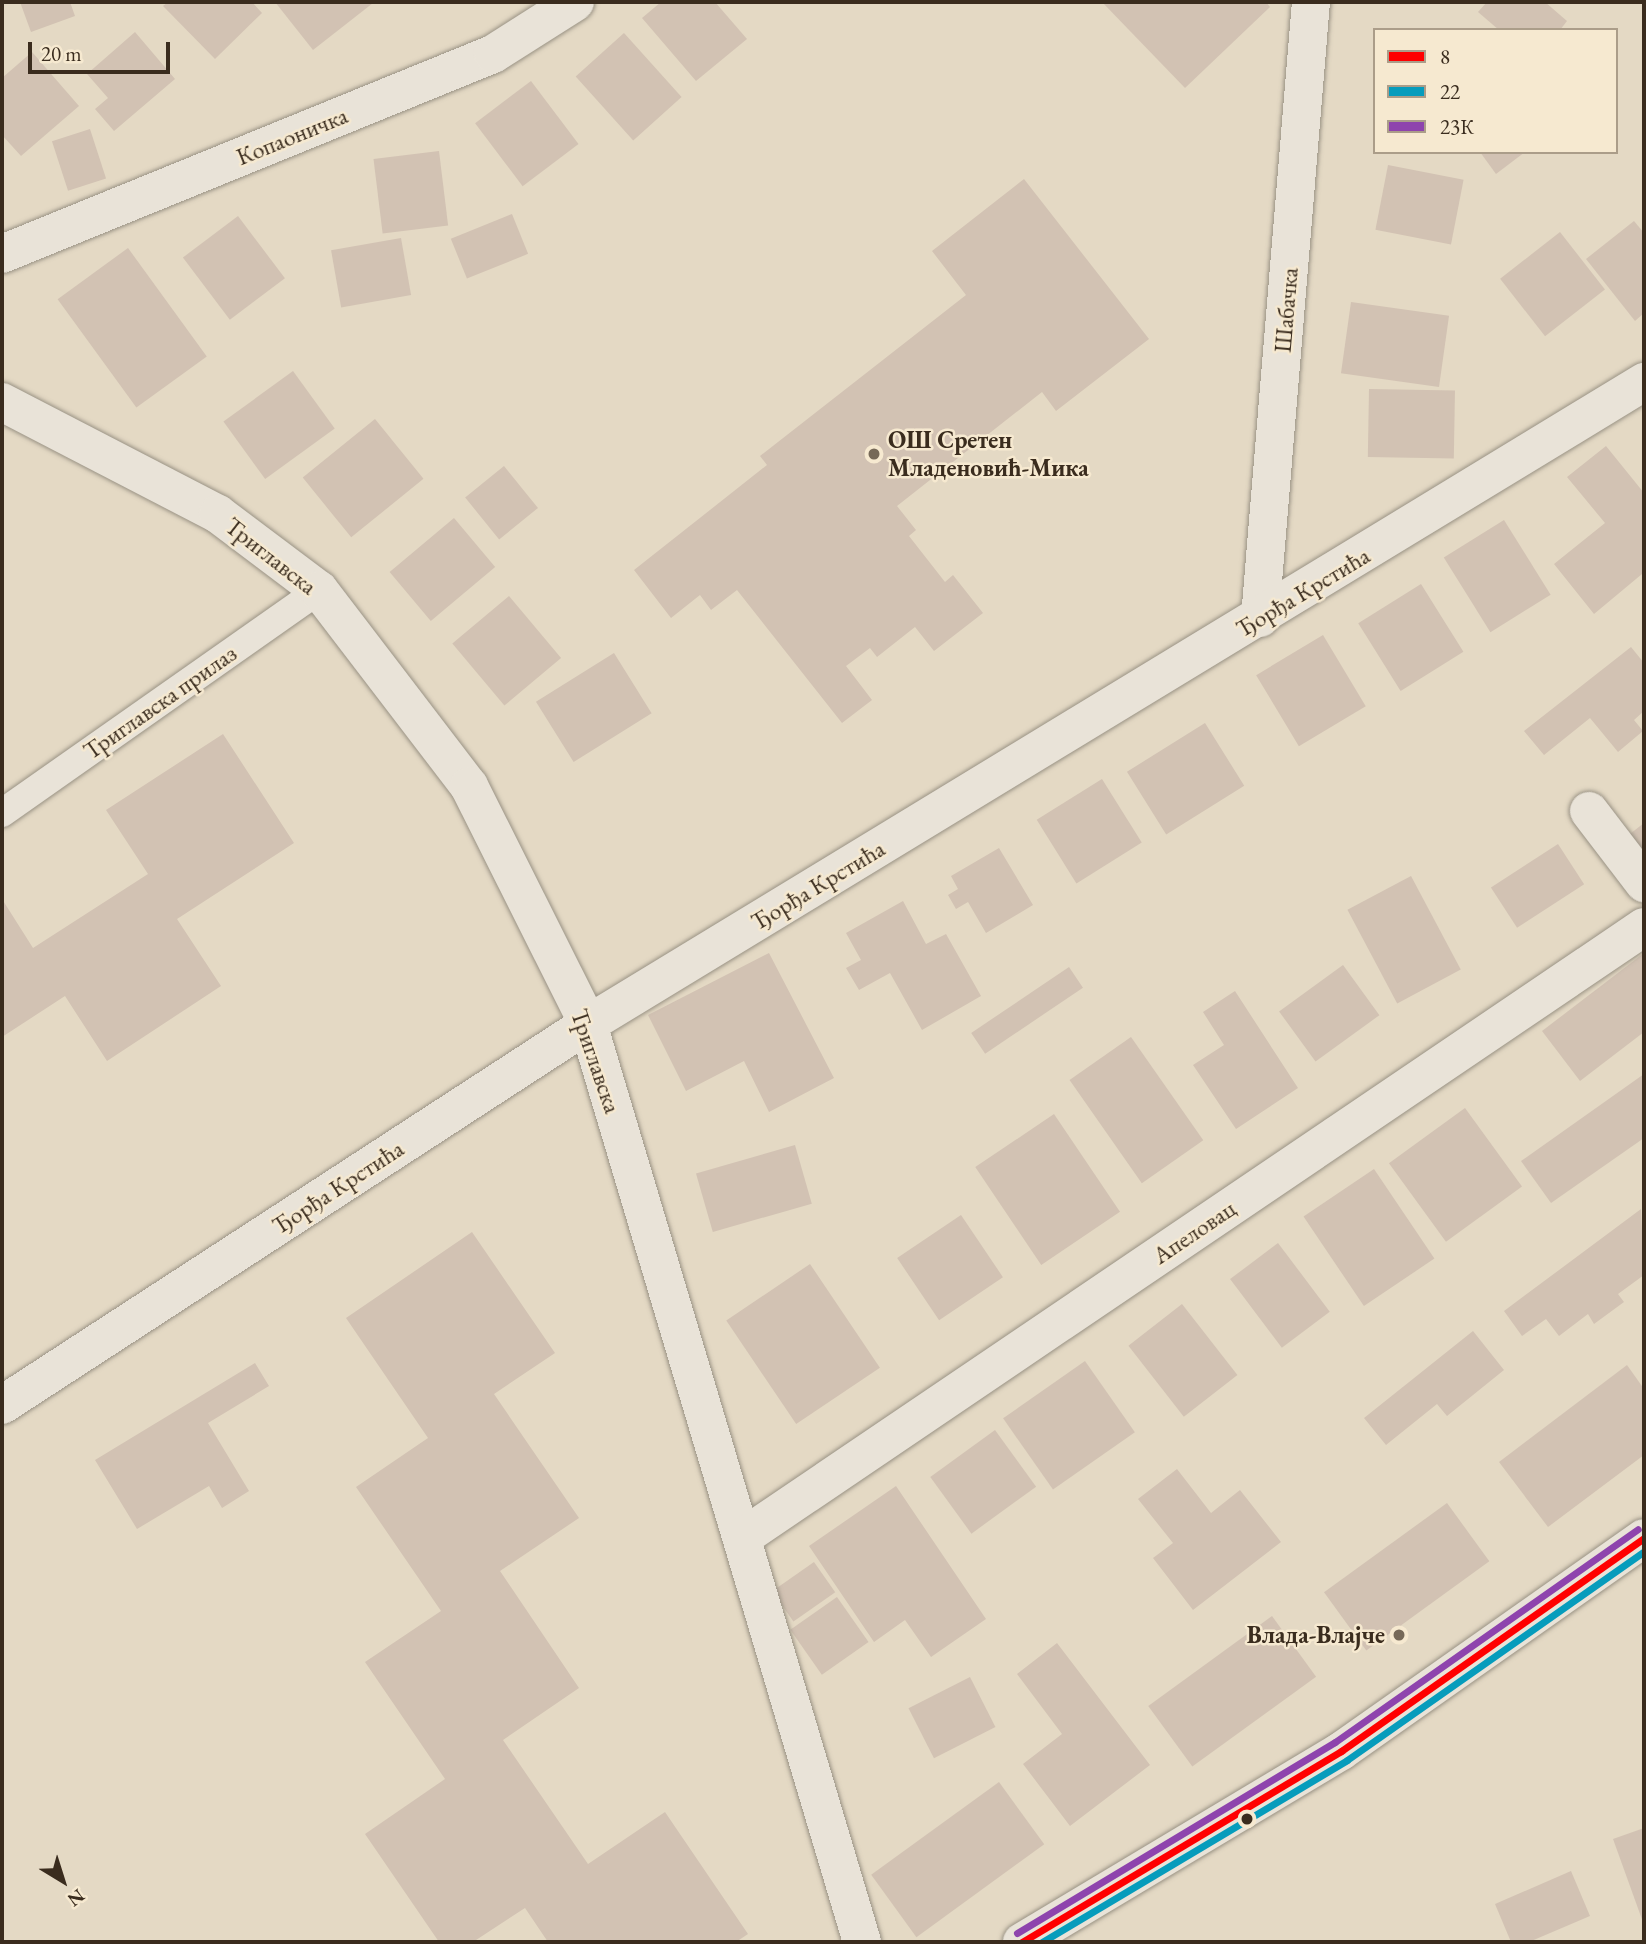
<!DOCTYPE html>
<html>
<head>
<meta charset="utf-8">
<style>
	body { margin:0 }
	#map { position:relative; width:1646px; height:1944px; overflow:hidden; background:#e4d9c4; font-family:"EB Garamond",serif }
	div>[style] { position:absolute }
	.building>* { inset:0; background:#d2c2b3; transform-origin:0 0 }
	.roads { filter:drop-shadow(0 0 2px #999284) drop-shadow(0 0 2px #999284) }
	.lane>* { height:28px; margin:-14px; padding:0 14px; transform-origin:14px; border-radius:14px; background:#e9e3d8 }
	.street>* { height:38px; margin:-19px; padding:0 19px; transform-origin:19px; border-radius:19px; background:#e9e3d8 }
	.secondary>* { height:38px; margin:-19px; padding:0 19px; transform-origin:19px; border-radius:19px; background:#e9e3d8 }
	.bus-1>* { height:7px; margin:-3.5px; padding:0 3.5px; transform-origin:3.5px; border-radius:3.5px; background:#f00 }
	.bus-2>* { height:7px; margin:-3.5px; padding:0 3.5px; transform-origin:3.5px; border-radius:3.5px; background:#069cbc }
	.bus-3>* { height:7px; margin:-3.5px; padding:0 3.5px; transform-origin:3.5px; border-radius:3.5px; background:#8e44ad }
	.dots>* { width:19px; height:19px; translate:-50% -50%; box-sizing:border-box; border:4px solid #f6e9d0; border-radius:50% }
	span { translate:-50% -50%; white-space:nowrap; text-align:center; line-height:1.15; -webkit-text-stroke:5px #f6e9d0; paint-order:stroke }
	.street-label { font-size:24px; color:#3a2c1e }
	.poi-label { font-size:24px; color:#3a2c1e; font-weight:700 }
	.left { translate:0 -50%; text-align:left }
	.right { translate:-100% -50%; text-align:right }
	.frame { position:absolute; inset:0; border:4px solid #3a2c1e; pointer-events:none }
	.legend { position:absolute; left:1373px; top:28px; width:245px; height:126px; box-sizing:border-box; background:#f6e9d0; border:2px solid #ab9d89; margin:0; padding:9px 12px; list-style:none; font-size:21px; color:#3a2c1e }
	.legend li { display:flex; align-items:center; gap:14px; height:35px }
	.legend b { width:35px; border:2px solid #ab9d89 }
	.north { position:absolute; left:28px; top:1846px; width:70px; height:70px; -webkit-text-stroke:5px #f6e9d0; paint-order:stroke; rotate:142deg; font-size:19px; font-weight:700; line-height:28px; text-align:center; color:#3a2c1e }
	.north::after { content:''; display:block; margin:auto; width:24px; height:32px; background:#3a2c1e; clip-path:polygon(50% 0,100% 100%,50% 72%,0 100%) }
	.scale { position:absolute; left:28px; top:42px; width:142px; height:32px; box-sizing:border-box; border:4px solid #3a2c1e; border-top:0; padding-left:9px; font-size:21px; line-height:24px; white-space:nowrap; color:#3a2c1e; -webkit-text-stroke:5px #f6e9d0; paint-order:stroke }
</style>
</head>
<body>
<div id="map">
	<div class="building">
		<div style="clip-path:polygon(20px 2px,70px 2px,75px 16px,31px 32px)"></div>
		<div style="clip-path:polygon(168px 2px,252px 2px,262px 13px,215px 59px,163px 6px)"></div>
		<div style="clip-path:polygon(275px 2px,372px 2px,373px 3px,313px 50px)"></div>
		<div style="clip-path:polygon(661px 2px,715px 2px,747px 39px,696px 81px,642px 18px)"></div>
		<div style="clip-path:polygon(1102px 2px,1266px 2px,1270px 7px,1185px 88px)"></div>
		<div style="clip-path:polygon(1487px 2px,1545px 2px,1567px 21px,1560px 30px,1499px 30px,1478px 12px)"></div>
		<div style="clip-path:polygon(135px 32px,175px 79px,114px 131px,95px 109px,108px 98px,87px 74px)"></div>
		<div style="left:624px;top:33px;width:86px;height:65px;rotate:48deg"></div>
		<div style="clip-path:polygon(32px 52px,79px 106px,21px 156px,2px 135px,2px 78px)"></div>
		<div style="left:531px;top:81px;width:79px;height:70px;rotate:53deg"></div>
		<div style="left:90px;top:129px;width:52px;height:40px;rotate:72deg"></div>
		<div style="left:439px;top:151px;width:75px;height:66px;rotate:83deg"></div>
		<div style="clip-path:polygon(1480px 152px,1525px 152px,1496px 174px)"></div>
		<div style="left:1388px;top:165px;width:77px;height:66px;rotate:11deg"></div>
		<div style="clip-path:polygon(1024px 179px,1149px 339px,1056px 411px,1042px 392px,897px 506px,916px 530px,909px 536px,945px 582px,953px 575px,983px 613px,934px 651px,915px 627px,877px 657px,870px 648px,846px 666px,872px 700px,842px 723px,737px 590px,711px 610px,700px 595px,671px 618px,634px 570px,767px 465px,760px 456px,966px 295px,932px 251px)"></div>
		<div style="left:512px;top:214px;width:43px;height:66px;rotate:68deg"></div>
		<div style="left:238px;top:216px;width:78px;height:69px;rotate:53deg"></div>
		<div style="clip-path:polygon(1634px 221px,1644px 233px,1644px 313px,1635px 321px,1586px 259px)"></div>
		<div style="left:1560px;top:232px;width:73px;height:76px;rotate:52deg"></div>
		<div style="left:401px;top:238px;width:58px;height:71px;rotate:80deg"></div>
		<div style="left:128px;top:248px;width:134px;height:87px;rotate:54deg"></div>
		<div style="left:1351px;top:302px;width:99px;height:72px;rotate:8deg"></div>
		<div style="left:293px;top:371px;width:71px;height:86px;rotate:54deg"></div>
		<div style="left:1369px;top:389px;width:86px;height:68px;rotate:1deg"></div>
		<div style="left:375px;top:419px;width:77px;height:93px;rotate:51deg"></div>
		<div style="clip-path:polygon(1606px 446px,1644px 493px,1644px 577px,1642px 574px,1594px 614px,1554px 564px,1605px 523px,1567px 477px)"></div>
		<div style="left:504px;top:466px;width:54px;height:50px;rotate:51deg"></div>
		<div style="left:454px;top:518px;width:64px;height:84px;rotate:50deg"></div>
		<div style="left:1504px;top:520px;width:88px;height:71px;rotate:58deg"></div>
		<div style="left:1421px;top:584px;width:80px;height:74px;rotate:58deg"></div>
		<div style="left:509px;top:596px;width:81px;height:74px;rotate:50deg"></div>
		<div style="left:1323px;top:635px;width:83px;height:78px;rotate:59deg"></div>
		<div style="clip-path:polygon(1631px 647px,1644px 663px,1644px 711px,1634px 720px,1643px 731px,1618px 752px,1590px 718px,1544px 755px,1524px 731px)"></div>
		<div style="left:614px;top:653px;width:71px;height:92px;rotate:58deg"></div>
		<div style="left:1205px;top:723px;width:74px;height:92px;rotate:58deg"></div>
		<div style="clip-path:polygon(223px 734px,294px 843px,177px 919px,221px 986px,107px 1061px,65px 996px,2px 1037px,2px 899px,33px 948px,148px 874px,106px 810px)"></div>
		<div style="left:1102px;top:779px;width:75px;height:77px;rotate:58deg"></div>
		<div style="clip-path:polygon(1644px 823px,1644px 859px,1626px 837px)"></div>
		<div style="left:1558px;top:844px;width:48px;height:80px;rotate:57deg"></div>
		<div style="clip-path:polygon(999px 848px,1033px 905px,986px 933px,968px 902px,956px 909px,948px 895px,958px 889px,951px 876px)"></div>
		<div style="left:1411px;top:876px;width:106px;height:72px;rotate:62deg"></div>
		<div style="clip-path:polygon(903px 901px,926px 944px,946px 934px,981px 996px,922px 1030px,890px 973px,859px 990px,846px 968px,861px 960px,846px 933px)"></div>
		<div style="clip-path:polygon(769px 953px,834px 1078px,769px 1112px,744px 1061px,686px 1091px,648px 1015px)"></div>
		<div style="clip-path:polygon(1644px 953px,1644px 1032px,1580px 1081px,1542px 1031px)"></div>
		<div style="left:1343px;top:965px;width:62px;height:79px;rotate:54deg"></div>
		<div style="left:1069px;top:967px;width:25px;height:118px;rotate:56deg"></div>
		<div style="clip-path:polygon(1235px 991px,1298px 1088px,1236px 1129px,1193px 1065px,1224px 1045px,1203px 1012px)"></div>
		<div style="left:1131px;top:1037px;width:126px;height:75px;rotate:55deg"></div>
		<div style="clip-path:polygon(1644px 1074px,1644px 1138px,1551px 1203px,1521px 1161px)"></div>
		<div style="left:1465px;top:1108px;width:97px;height:94px;rotate:54deg"></div>
		<div style="left:1054px;top:1114px;width:118px;height:95px;rotate:56deg"></div>
		<div style="left:795px;top:1145px;width:61px;height:103px;rotate:74deg"></div>
		<div style="left:1374px;top:1169px;width:108px;height:85px;rotate:56deg"></div>
		<div style="clip-path:polygon(1641px 1209px,1644px 1275px,1618px 1294px,1624px 1302px,1594px 1324px,1588px 1314px,1559px 1336px,1546px 1319px,1522px 1336px,1504px 1311px)"></div>
		<div style="left:961px;top:1215px;width:75px;height:77px;rotate:56deg"></div>
		<div style="clip-path:polygon(472px 1232px,555px 1353px,494px 1394px,579px 1518px,500px 1571px,579px 1688px,503px 1740px,588px 1864px,665px 1812px,748px 1934px,736px 1942px,548px 1942px,525px 1908px,473px 1942px,439px 1942px,365px 1834px,445px 1779px,365px 1662px,441px 1611px,356px 1487px,428px 1438px,346px 1318px)"></div>
		<div style="left:1278px;top:1243px;width:86px;height:60px;rotate:53deg"></div>
		<div style="left:810px;top:1264px;width:125px;height:101px;rotate:56deg"></div>
		<div style="left:1182px;top:1304px;width:90px;height:68px;rotate:52deg"></div>
		<div style="clip-path:polygon(1473px 1331px,1504px 1370px,1447px 1416px,1437px 1404px,1386px 1445px,1364px 1418px)"></div>
		<div style="left:1085px;top:1361px;width:87px;height:100px;rotate:55deg"></div>
		<div style="clip-path:polygon(255px 1363px,269px 1386px,208px 1423px,249px 1491px,222px 1508px,209px 1486px,137px 1529px,95px 1460px)"></div>
		<div style="clip-path:polygon(1627px 1365px,1644px 1389px,1644px 1455px,1548px 1527px,1499px 1462px)"></div>
		<div style="left:995px;top:1430px;width:70px;height:80px;rotate:54deg"></div>
		<div style="clip-path:polygon(1177px 1469px,1211px 1513px,1240px 1490px,1281px 1542px,1193px 1610px,1153px 1558px,1173px 1543px,1138px 1499px)"></div>
		<div style="clip-path:polygon(896px 1486px,986px 1619px,931px 1657px,905px 1620px,874px 1642px,809px 1546px)"></div>
		<div style="left:1447px;top:1503px;width:72px;height:152px;rotate:54deg"></div>
		<div style="left:814px;top:1562px;width:37px;height:51px;rotate:55deg"></div>
		<div style="left:837px;top:1597px;width:55px;height:57px;rotate:55deg"></div>
		<div style="left:1272px;top:1616px;width:75px;height:153px;rotate:54deg"></div>
		<div style="clip-path:polygon(1057px 1643px,1150px 1765px,1070px 1826px,1023px 1764px,1062px 1734px,1017px 1674px)"></div>
		<div style="left:970px;top:1677px;width:56px;height:69px;rotate:63deg"></div>
		<div style="left:999px;top:1782px;width:77px;height:158px;rotate:54deg"></div>
		<div style="clip-path:polygon(1644px 1828px,1644px 1925px,1613px 1839px)"></div>
		<div style="clip-path:polygon(1571px 1871px,1590px 1916px,1529px 1942px,1511px 1942px,1495px 1904px)"></div>
	</div>
	<div class="roads">
		<div class="lane">
			<div style="left:2px;top:813px;width:388px;rotate:-35.1deg"></div>
		</div>
		<div class="street">
			<div style="left:2px;top:254px;width:530px;rotate:-22.16deg"></div>
			<div style="left:493px;top:54px;width:97px;rotate:-32.4deg"></div>
			<div style="left:2px;top:402px;width:243px;rotate:27.4deg"></div>
			<div style="left:218px;top:514px;width:126px;rotate:37deg"></div>
			<div style="left:319px;top:590px;width:247px;rotate:52.6deg"></div>
			<div style="left:469px;top:786px;width:266px;rotate:63.4deg"></div>
			<div style="left:588px;top:1024px;width:958px;rotate:73.38deg"></div>
			<div style="left:1260px;top:618px;width:618px;rotate:-85.27deg"></div>
			<div style="left:1589px;top:811px;width:91px;rotate:52.6deg"></div>
			<div style="left:2px;top:1405px;width:699px;rotate:-33.03deg"></div>
			<div style="left:588px;top:1024px;width:1236px;rotate:-31.3deg"></div>
			<div style="left:743px;top:1537px;width:1088px;rotate:-34.1deg"></div>
		</div>
		<div class="secondary">
			<div style="left:1022px;top:1942px;width:372px;rotate:-30.9deg"></div>
			<div style="left:1341px;top:1751px;width:370px;rotate:-35.1deg"></div>
		</div>
	</div>
	<div class="bus-1">
		<div style="left:1022px;top:1942px;width:372px;rotate:-30.9deg"></div>
		<div style="left:1341px;top:1751px;width:370px;rotate:-35.1deg"></div>
	</div>
	<div class="bus-2">
		<div style="left:1042px;top:1942px;width:355px;rotate:-30.8deg"></div>
		<div style="left:1347px;top:1760px;width:363px;rotate:-35.1deg"></div>
	</div>
	<div class="bus-3">
		<div style="left:1017px;top:1933px;width:371px;rotate:-31deg"></div>
		<div style="left:1335px;top:1742px;width:370px;rotate:-35.1deg"></div>
	</div>
	<div class="dots">
		<div style="left:874px;top:454px;background:#766958"></div>
		<div style="left:1399px;top:1635px;background:#766958"></div>
		<div style="left:1247px;top:1819px;background:#3a2c1e"></div>
	</div>
	<div class="street-label">
		<span style="left:292px;top:136px;rotate:-22deg">Копаоничка</span>
		<span style="left:1286px;top:310px;rotate:-85deg">Шабачка</span>
		<span style="left:271px;top:556px;rotate:38deg">Триглавска</span>
		<span style="left:1303px;top:592px;rotate:-31deg">Ђорђа Крстића</span>
		<span style="left:160px;top:702px;rotate:-35deg">Триглавска прилаз</span>
		<span style="left:818px;top:885px;rotate:-31deg">Ђорђа Крстића</span>
		<span style="left:596px;top:1061px;rotate:71deg">Триглавска</span>
		<span style="left:338px;top:1187px;rotate:-33deg">Ђорђа Крстића</span>
		<span style="left:1194px;top:1232px;rotate:-34deg">Апеловац</span>
	</div>
	<div class="poi-label">
		<span class="left" style="left:888px;top:454px">ОШ Сретен<br>Младеновић-Мика</span>
		<span class="right" style="left:1385px;top:1635px">Влада-Влајче</span>
	</div>
	<div class="frame"></div>
	<ul class="legend">
	<li><b style="height:9px;background:#f00"></b>8</li>
	<li><b style="height:9px;background:#069cbc"></b>22</li>
	<li><b style="height:9px;background:#8e44ad"></b>23К</li>
	</ul>
	<div class="north">N</div>
	<div class="scale">20 m</div>
</div>
</body>
</html>
